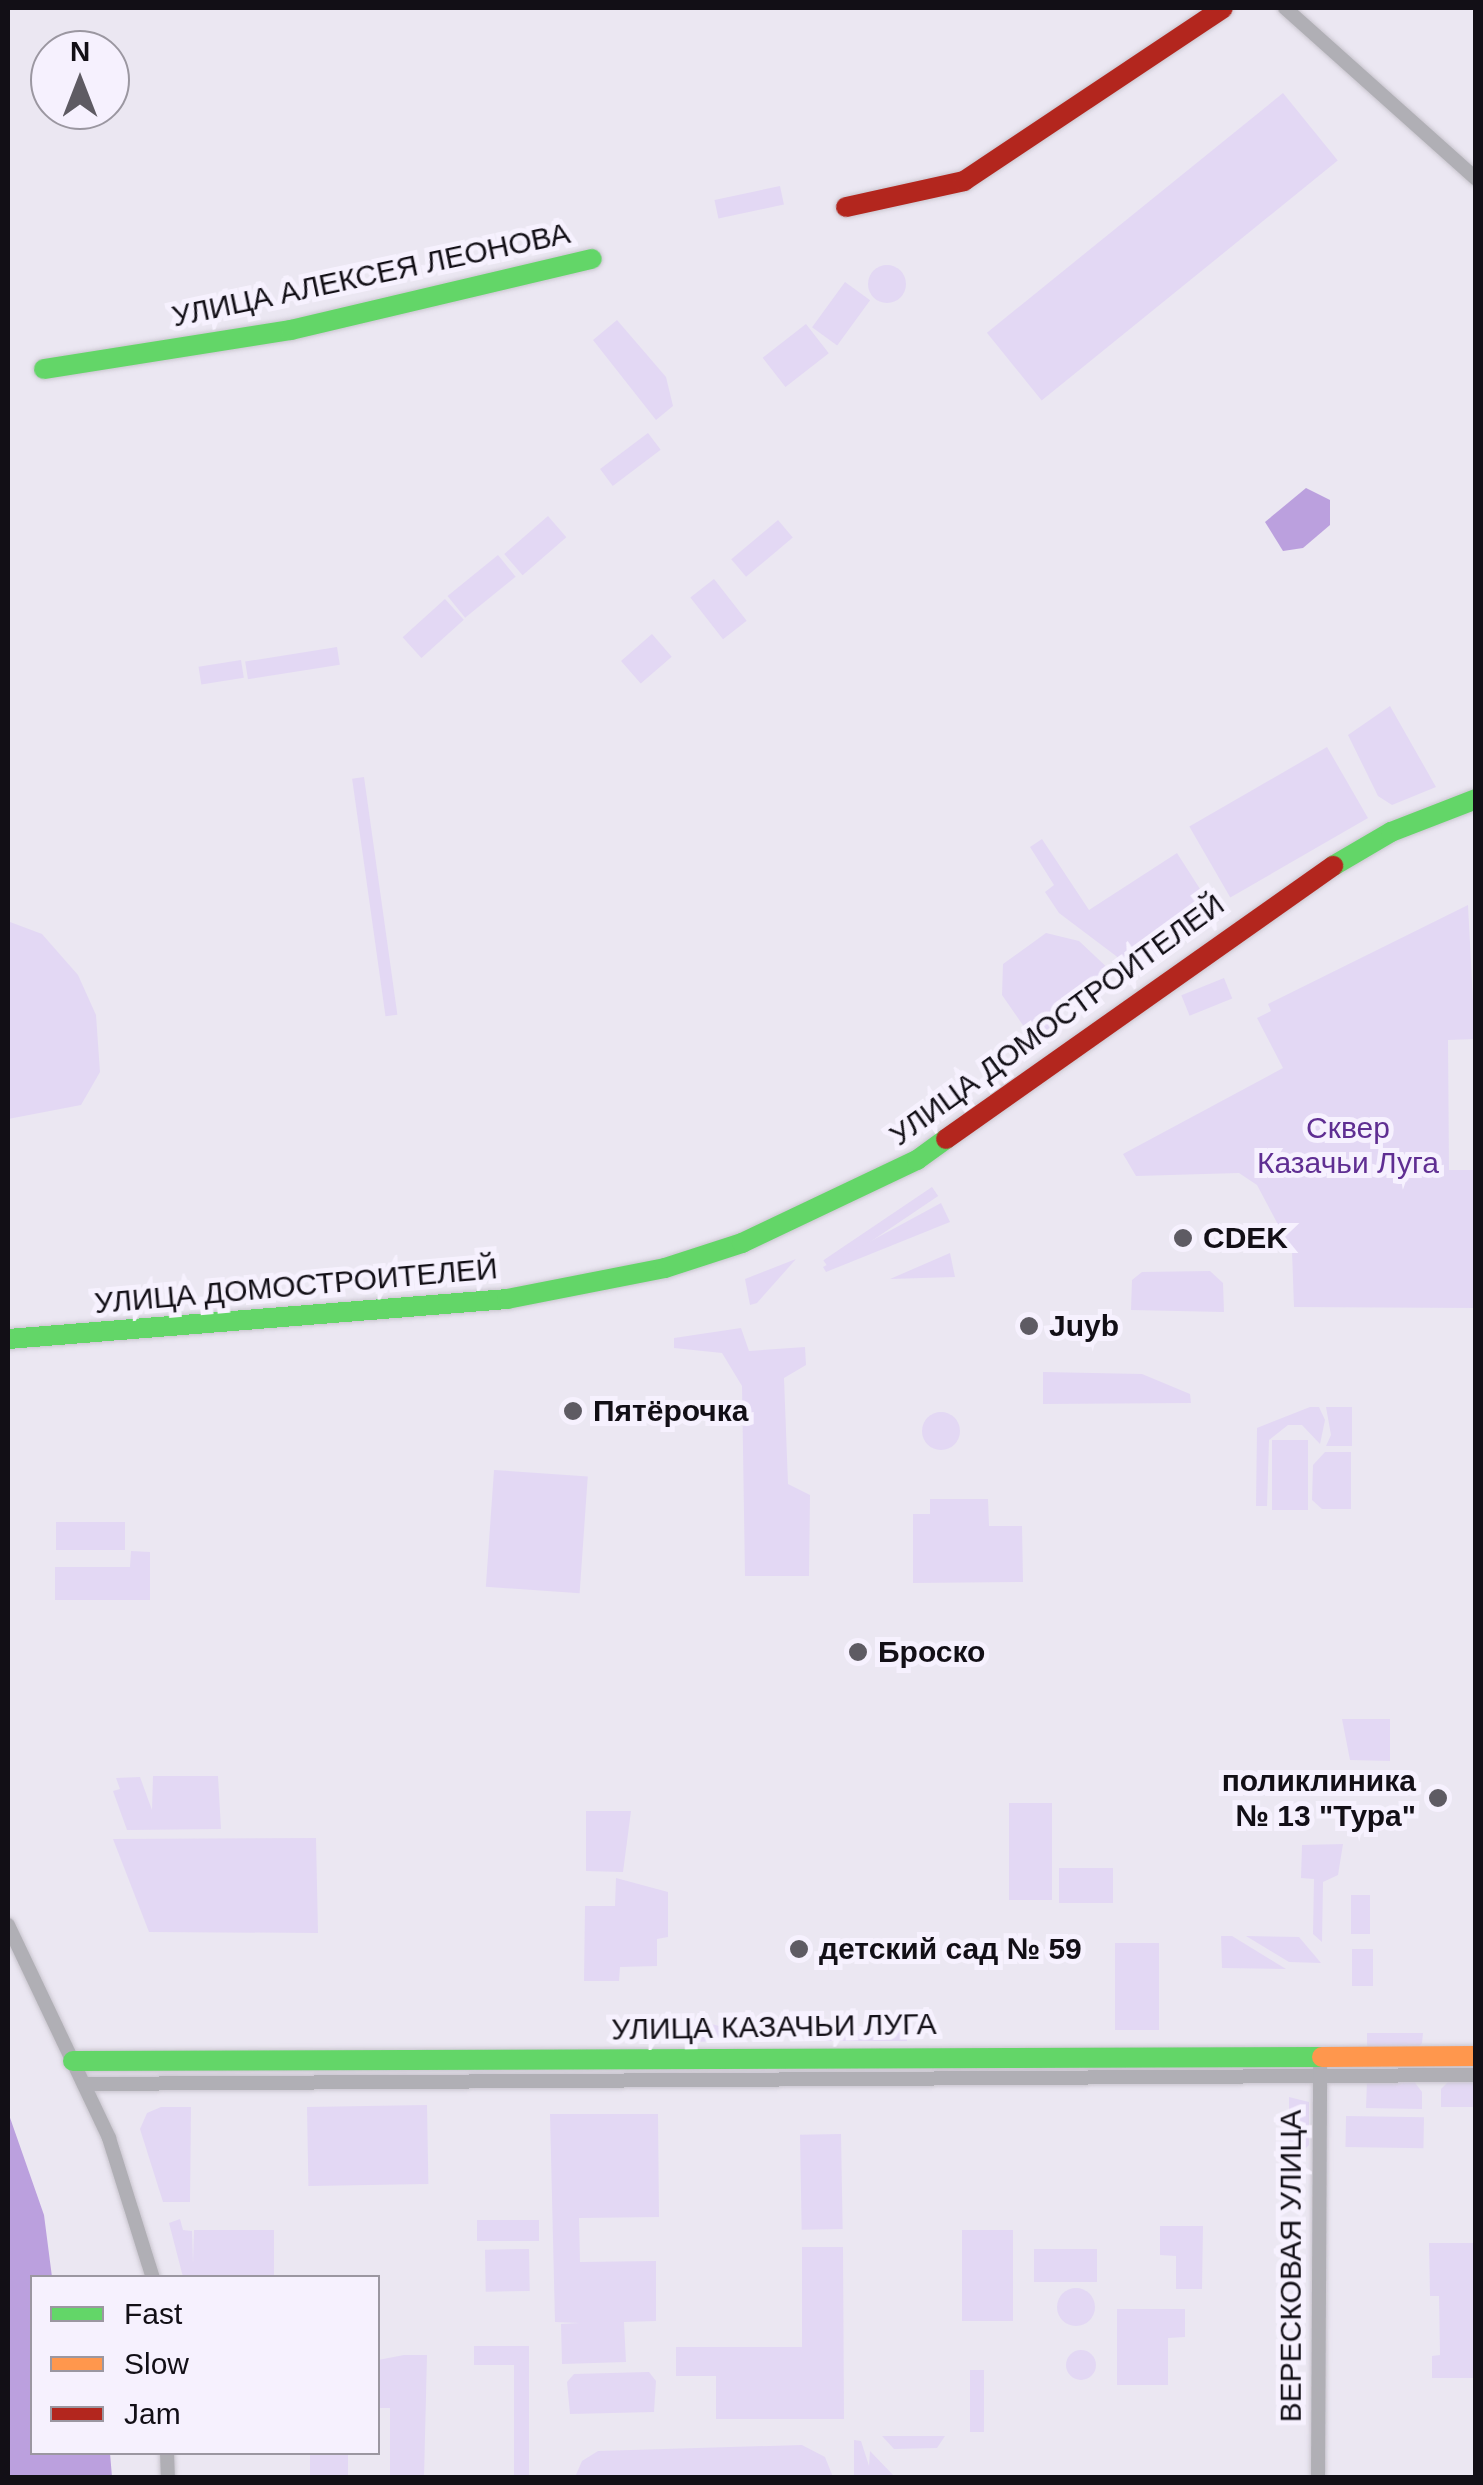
<!DOCTYPE html>
<html>
<head>
<meta charset="utf-8">
<style>
	body { margin:0 }
	#map { position:relative; width:1483px; height:2485px; overflow:hidden; background:#ebe7f2; font-family:Arial,sans-serif }
	div>[style] { position:absolute }
	.green>* { inset:0; background:#e3d8f4; transform-origin:0 0 }
	.round { border-radius:50% }
	.water>* { inset:0; background:#bba0de }
	.roads { filter:drop-shadow(0 0 2px #c9c5ce) drop-shadow(0 0 2px #c9c5ce) }
	.street>* { height:14px; margin:-7px; padding:0 7px; transform-origin:7px; border-radius:7px; background:#b0afb5 }
	.fast>* { height:20px; margin:-10px; padding:0 10px; transform-origin:10px; border-radius:10px; background:#63d668 }
	.slow>* { height:20px; margin:-10px; padding:0 10px; transform-origin:10px; border-radius:10px; background:#ff974d }
	.jam>* { height:20px; margin:-10px; padding:0 10px; transform-origin:10px; border-radius:10px; background:#b3261e }
	.dots>* { width:28px; height:28px; translate:-50% -50%; box-sizing:border-box; border:5px solid #f6f1fe; border-radius:50% }
	span { translate:-50% -50%; white-space:nowrap; text-align:center; line-height:1.15; -webkit-text-stroke:10px #f6f1fe; paint-order:stroke }
	.street-label { font-size:30px; color:#120f16 }
	.park-label { font-size:30px; color:#5f2e92 }
	.poi-label { font-size:30px; color:#120f16; font-weight:700 }
	.left { translate:0 -50%; text-align:left }
	.right { translate:-100% -50%; text-align:right }
	.frame { position:absolute; inset:0; border:10px solid #120f16; pointer-events:none }
	.legend { position:absolute; left:30px; top:2275px; width:350px; height:180px; box-sizing:border-box; background:#f6f1fe; border:2px solid #9b97a1; margin:0; padding:12px 18px; list-style:none; font-size:30px; color:#120f16 }
	.legend li { display:flex; align-items:center; gap:20px; height:50px }
	.legend b { width:50px; border:2px solid #9b97a1 }
	.north { position:absolute; left:30px; top:30px; width:100px; height:100px; box-sizing:border-box; background:#f6f1fe; border:2px solid #9b97a1; border-radius:50%; rotate:0deg; font-size:28px; font-weight:700; line-height:40px; text-align:center; color:#120f16 }
	.north::after { content:''; display:block; margin:auto; width:35px; height:45px; background:#5e5b63; clip-path:polygon(50% 0,100% 100%,50% 72%,0 100%) }
</style>
</head>
<body>
<div id="map">
	<div class="green">
		<div style="left:1283px;top:93px;width:87px;height:381px;rotate:51deg"></div>
		<div style="left:780px;top:186px;width:19px;height:67px;rotate:78deg"></div>
		<div class="round" style="left:868px;top:265px;width:38px;height:38px"></div>
		<div style="left:845px;top:282px;width:31px;height:56px;rotate:36deg"></div>
		<div style="clip-path:polygon(617px 320px,666px 377px,673px 406px,656px 420px,593px 340px)"></div>
		<div style="left:806px;top:324px;width:37px;height:55px;rotate:52deg"></div>
		<div style="left:648px;top:433px;width:21px;height:60px;rotate:53deg"></div>
		<div style="left:548px;top:516px;width:28px;height:58px;rotate:49deg"></div>
		<div style="left:778px;top:520px;width:23px;height:61px;rotate:50deg"></div>
		<div style="left:498px;top:555px;width:28px;height:65px;rotate:51deg"></div>
		<div style="left:714px;top:579px;width:53px;height:30px;rotate:52deg"></div>
		<div style="left:445px;top:599px;width:28px;height:57px;rotate:48deg"></div>
		<div style="left:652px;top:634px;width:30px;height:41px;rotate:49deg"></div>
		<div style="left:337px;top:647px;width:18px;height:93px;rotate:81deg"></div>
		<div style="left:241px;top:660px;width:18px;height:43px;rotate:81deg"></div>
		<div style="clip-path:polygon(1390px 706px,1436px 787px,1392px 805px,1378px 796px,1348px 735px)"></div>
		<div style="left:1327px;top:747px;width:82px;height:159px;rotate:60deg"></div>
		<div style="left:364px;top:777px;width:240px;height:12px;rotate:82deg"></div>
		<div style="clip-path:polygon(1042px 839px,1089px 910px,1177px 853px,1216px 914px,1150px 963px,1120px 959px,1059px 913px,1045px 892px,1054px 885px,1030px 847px)"></div>
		<div style="clip-path:polygon(1468px 905px,1475px 1039px,1448px 1040px,1449px 1170px,1475px 1170px,1475px 1308px,1294px 1307px,1292px 1251px,1257px 1185px,1239px 1173px,1136px 1176px,1123px 1154px,1283px 1068px,1257px 1018px,1271px 1011px,1268px 1004px)"></div>
		<div style="clip-path:polygon(10px 922px,42px 934px,78px 975px,96px 1015px,100px 1072px,81px 1105px,8px 1119px)"></div>
		<div style="clip-path:polygon(1046px 933px,1079px 941px,1112px 972px,1063px 1007px,1059px 1031px,1036px 1044px,1002px 995px,1003px 964px)"></div>
		<div style="left:1224px;top:978px;width:22px;height:46px;rotate:68deg"></div>
		<div style="left:932px;top:1187px;width:11px;height:131px;rotate:56deg"></div>
		<div style="clip-path:polygon(941px 1203px,950px 1222px,826px 1272px,823px 1267px)"></div>
		<div style="clip-path:polygon(950px 1253px,955px 1277px,890px 1279px)"></div>
		<div style="clip-path:polygon(796px 1259px,757px 1303px,750px 1305px,745px 1279px)"></div>
		<div style="clip-path:polygon(1210px 1271px,1223px 1283px,1224px 1312px,1131px 1310px,1132px 1280px,1142px 1272px)"></div>
		<div style="clip-path:polygon(741px 1328px,749px 1351px,805px 1347px,806px 1365px,784px 1378px,788px 1484px,810px 1495px,809px 1576px,745px 1576px,742px 1386px,722px 1353px,674px 1348px,674px 1338px)"></div>
		<div style="clip-path:polygon(1043px 1372px,1142px 1374px,1190px 1394px,1191px 1403px,1043px 1404px)"></div>
		<div style="clip-path:polygon(1310px 1407px,1319px 1407px,1325px 1420px,1320px 1444px,1302px 1425px,1288px 1425px,1269px 1440px,1267px 1506px,1256px 1506px,1257px 1428px)"></div>
		<div style="clip-path:polygon(1326px 1407px,1352px 1407px,1352px 1446px,1326px 1446px,1331px 1435px)"></div>
		<div class="round" style="left:922px;top:1412px;width:38px;height:38px"></div>
		<div style="left:1272px;top:1440px;width:36px;height:70px"></div>
		<div style="clip-path:polygon(1325px 1452px,1351px 1452px,1351px 1509px,1322px 1509px,1312px 1500px,1313px 1465px)"></div>
		<div style="left:494px;top:1470px;width:94px;height:117px;rotate:4deg"></div>
		<div style="clip-path:polygon(930px 1499px,988px 1499px,989px 1526px,1022px 1526px,1023px 1582px,913px 1583px,913px 1514px,930px 1514px)"></div>
		<div style="left:56px;top:1522px;width:69px;height:28px"></div>
		<div style="clip-path:polygon(131px 1551px,150px 1552px,150px 1600px,55px 1600px,55px 1567px,130px 1567px)"></div>
		<div style="clip-path:polygon(1342px 1719px,1390px 1719px,1390px 1761px,1350px 1760px)"></div>
		<div style="clip-path:polygon(153px 1776px,218px 1776px,221px 1829px,127px 1830px,113px 1791px,120px 1789px,116px 1778px,140px 1777px,152px 1810px)"></div>
		<div style="left:1009px;top:1803px;width:43px;height:97px"></div>
		<div style="clip-path:polygon(586px 1811px,631px 1811px,623px 1872px,586px 1871px)"></div>
		<div style="clip-path:polygon(316px 1838px,318px 1933px,149px 1932px,113px 1839px)"></div>
		<div style="clip-path:polygon(1343px 1844px,1338px 1875px,1323px 1882px,1322px 1942px,1313px 1934px,1314px 1879px,1301px 1878px,1302px 1845px)"></div>
		<div style="left:1059px;top:1868px;width:54px;height:35px"></div>
		<div style="clip-path:polygon(616px 1878px,668px 1892px,668px 1937px,657px 1939px,657px 1966px,620px 1967px,619px 1981px,584px 1981px,585px 1906px,615px 1906px)"></div>
		<div style="left:1351px;top:1895px;width:19px;height:39px"></div>
		<div style="clip-path:polygon(1221px 1936px,1232px 1936px,1286px 1969px,1222px 1968px)"></div>
		<div style="clip-path:polygon(1246px 1936px,1299px 1937px,1321px 1963px,1289px 1962px)"></div>
		<div style="left:1115px;top:1943px;width:44px;height:87px"></div>
		<div style="left:1352px;top:1949px;width:21px;height:37px"></div>
		<div style="clip-path:polygon(690px 2018px,726px 2028px,726px 2041px,690px 2042px)"></div>
		<div style="clip-path:polygon(907px 2027px,907px 2041px,803px 2041px)"></div>
		<div style="clip-path:polygon(1367px 2033px,1423px 2033px,1422px 2043px,1414px 2052px,1367px 2051px)"></div>
		<div style="left:699px;top:2064px;width:5px;height:547px;rotate:90deg"></div>
		<div style="clip-path:polygon(1413px 2080px,1422px 2092px,1422px 2109px,1366px 2108px,1367px 2081px)"></div>
		<div style="clip-path:polygon(1450px 2080px,1475px 2080px,1475px 2107px,1441px 2107px,1441px 2089px)"></div>
		<div style="clip-path:polygon(1289px 2097px,1309px 2102px,1309px 2145px,1300px 2154px,1289px 2154px)"></div>
		<div style="left:427px;top:2105px;width:79px;height:120px;rotate:89deg"></div>
		<div style="clip-path:polygon(161px 2107px,191px 2107px,190px 2202px,163px 2202px,140px 2129px,147px 2113px)"></div>
		<div style="clip-path:polygon(550px 2114px,658px 2114px,659px 2217px,579px 2218px,580px 2262px,656px 2261px,656px 2321px,624px 2322px,626px 2362px,562px 2364px,561px 2324px,580px 2323px,555px 2322px)"></div>
		<div style="left:1346px;top:2116px;width:78px;height:31px;rotate:1deg"></div>
		<div style="left:841px;top:2134px;width:95px;height:41px;rotate:89deg"></div>
		<div style="clip-path:polygon(180px 2219px,183px 2230px,192px 2231px,193px 2264px,194px 2230px,274px 2230px,274px 2277px,183px 2277px,169px 2223px)"></div>
		<div style="left:539px;top:2220px;width:21px;height:62px;rotate:90deg"></div>
		<div style="clip-path:polygon(1160px 2226px,1203px 2226px,1202px 2289px,1176px 2289px,1176px 2256px,1160px 2255px)"></div>
		<div style="left:962px;top:2230px;width:51px;height:91px"></div>
		<div style="clip-path:polygon(1429px 2243px,1475px 2243px,1475px 2378px,1432px 2378px,1432px 2356px,1440px 2355px,1439px 2296px,1430px 2296px)"></div>
		<div style="clip-path:polygon(802px 2247px,843px 2247px,844px 2419px,716px 2419px,716px 2376px,676px 2376px,676px 2347px,802px 2347px)"></div>
		<div style="left:529px;top:2249px;width:42px;height:44px;rotate:89deg"></div>
		<div style="left:1097px;top:2249px;width:33px;height:63px;rotate:90deg"></div>
		<div class="round" style="left:1057px;top:2288px;width:38px;height:38px"></div>
		<div style="clip-path:polygon(1117px 2309px,1185px 2309px,1185px 2337px,1168px 2338px,1168px 2385px,1117px 2385px)"></div>
		<div style="clip-path:polygon(474px 2346px,529px 2346px,529px 2477px,514px 2477px,514px 2365px,474px 2365px)"></div>
		<div class="round" style="left:1066px;top:2350px;width:30px;height:30px"></div>
		<div style="clip-path:polygon(404px 2355px,427px 2355px,424px 2477px,390px 2477px,390px 2408px,378px 2408px,378px 2360px)"></div>
		<div style="left:970px;top:2370px;width:14px;height:62px"></div>
		<div style="clip-path:polygon(649px 2372px,656px 2381px,654px 2412px,570px 2414px,567px 2382px,574px 2374px)"></div>
		<div style="clip-path:polygon(882px 2436px,945px 2436px,937px 2448px,894px 2449px)"></div>
		<div style="clip-path:polygon(854px 2440px,861px 2441px,869px 2466px,870px 2451px,895px 2477px,854px 2477px)"></div>
		<div style="clip-path:polygon(802px 2445px,825px 2457px,833px 2477px,575px 2477px,582px 2461px,598px 2451px)"></div>
		<div style="left:310px;top:2453px;width:38px;height:24px"></div>
	</div>
	<div class="water">
		<div style="clip-path:polygon(1306px 488px,1330px 500px,1330px 525px,1303px 548px,1283px 551px,1265px 522px)"></div>
		<div style="clip-path:polygon(8px 2112px,44px 2215px,52px 2277px,32px 2278px,32px 2452px,110px 2453px,112px 2477px,8px 2477px)"></div>
	</div>
	<div class="roads">
		<div class="street">
			<div style="left:1285px;top:8px;width:256px;rotate:41.8deg"></div>
			<div style="left:8px;top:1925px;width:236px;rotate:64.6deg"></div>
			<div style="left:109px;top:2138px;width:147px;rotate:72.6deg"></div>
			<div style="left:84px;top:2084px;width:1392px;rotate:-0.37deg"></div>
			<div style="left:167px;top:2452px;width:26px;rotate:88deg"></div>
			<div style="left:1318px;top:2478px;width:410px;rotate:-89.7deg"></div>
		</div>
		<div class="fast">
			<div style="left:44px;top:369px;width:250px;rotate:-9deg"></div>
			<div style="left:291px;top:330px;width:309px;rotate:-13.3deg"></div>
			<div style="left:1333px;top:866px;width:67px;rotate:-30.4deg"></div>
			<div style="left:1391px;top:832px;width:91px;rotate:-21.2deg"></div>
			<div style="left:8px;top:1339px;width:501px;rotate:-4.58deg"></div>
			<div style="left:507px;top:1299px;width:161px;rotate:-11.1deg"></div>
			<div style="left:665px;top:1268px;width:81px;rotate:-18deg"></div>
			<div style="left:742px;top:1243px;width:194px;rotate:-25.4deg"></div>
			<div style="left:917px;top:1160px;width:36px;rotate:-36deg"></div>
			<div style="left:73px;top:2061px;width:1249px;rotate:-0.18deg"></div>
		</div>
		<div class="slow">
			<div style="left:1322px;top:2057px;width:154px;rotate:-0.4deg"></div>
		</div>
		<div class="jam">
			<div style="left:846px;top:207px;width:121px;rotate:-12.4deg"></div>
			<div style="left:964px;top:181px;width:311px;rotate:-33.7deg"></div>
			<div style="left:946px;top:1139px;width:474px;rotate:-35.2deg"></div>
		</div>
	</div>
	<div class="dots">
		<div style="left:1183px;top:1238px;background:#5e5b63"></div>
		<div style="left:1029px;top:1326px;background:#5e5b63"></div>
		<div style="left:573px;top:1411px;background:#5e5b63"></div>
		<div style="left:858px;top:1652px;background:#5e5b63"></div>
		<div style="left:1438px;top:1798px;background:#5e5b63"></div>
		<div style="left:799px;top:1949px;background:#5e5b63"></div>
	</div>
	<div class="street-label">
		<span style="left:371px;top:275px;rotate:-12deg">УЛИЦА АЛЕКСЕЯ ЛЕОНОВА</span>
		<span style="left:1057px;top:1020px;rotate:-36deg">УЛИЦА ДОМОСТРОИТЕЛЕЙ</span>
		<span style="left:296px;top:1286px;rotate:-5deg">УЛИЦА ДОМОСТРОИТЕЛЕЙ</span>
		<span style="left:774px;top:2027px;rotate:-1deg">УЛИЦА КАЗАЧЬИ ЛУГА</span>
		<span style="left:1291px;top:2266px;rotate:-90deg">ВЕРЕСКОВАЯ УЛИЦА</span>
	</div>
	<div class="park-label">
		<span style="left:1348px;top:1145px">Сквер<br>Казачьи Луга</span>
	</div>
	<div class="poi-label">
		<span class="left" style="left:1203px;top:1238px">CDEK</span>
		<span class="left" style="left:1049px;top:1326px">Juyb</span>
		<span class="left" style="left:593px;top:1411px">Пятёрочка</span>
		<span class="left" style="left:878px;top:1652px">Броско</span>
		<span class="right" style="left:1416px;top:1798px">поликлиника<br>№ 13 "Тура"</span>
		<span class="left" style="left:819px;top:1949px">детский сад № 59</span>
	</div>
	<div class="frame"></div>
	<ul class="legend">
	<li><b style="height:12px;background:#63d668"></b>Fast</li>
	<li><b style="height:12px;background:#ff974d"></b>Slow</li>
	<li><b style="height:12px;background:#b3261e"></b>Jam</li>
	</ul>
	<div class="north">N</div>
</div>
</body>
</html>
